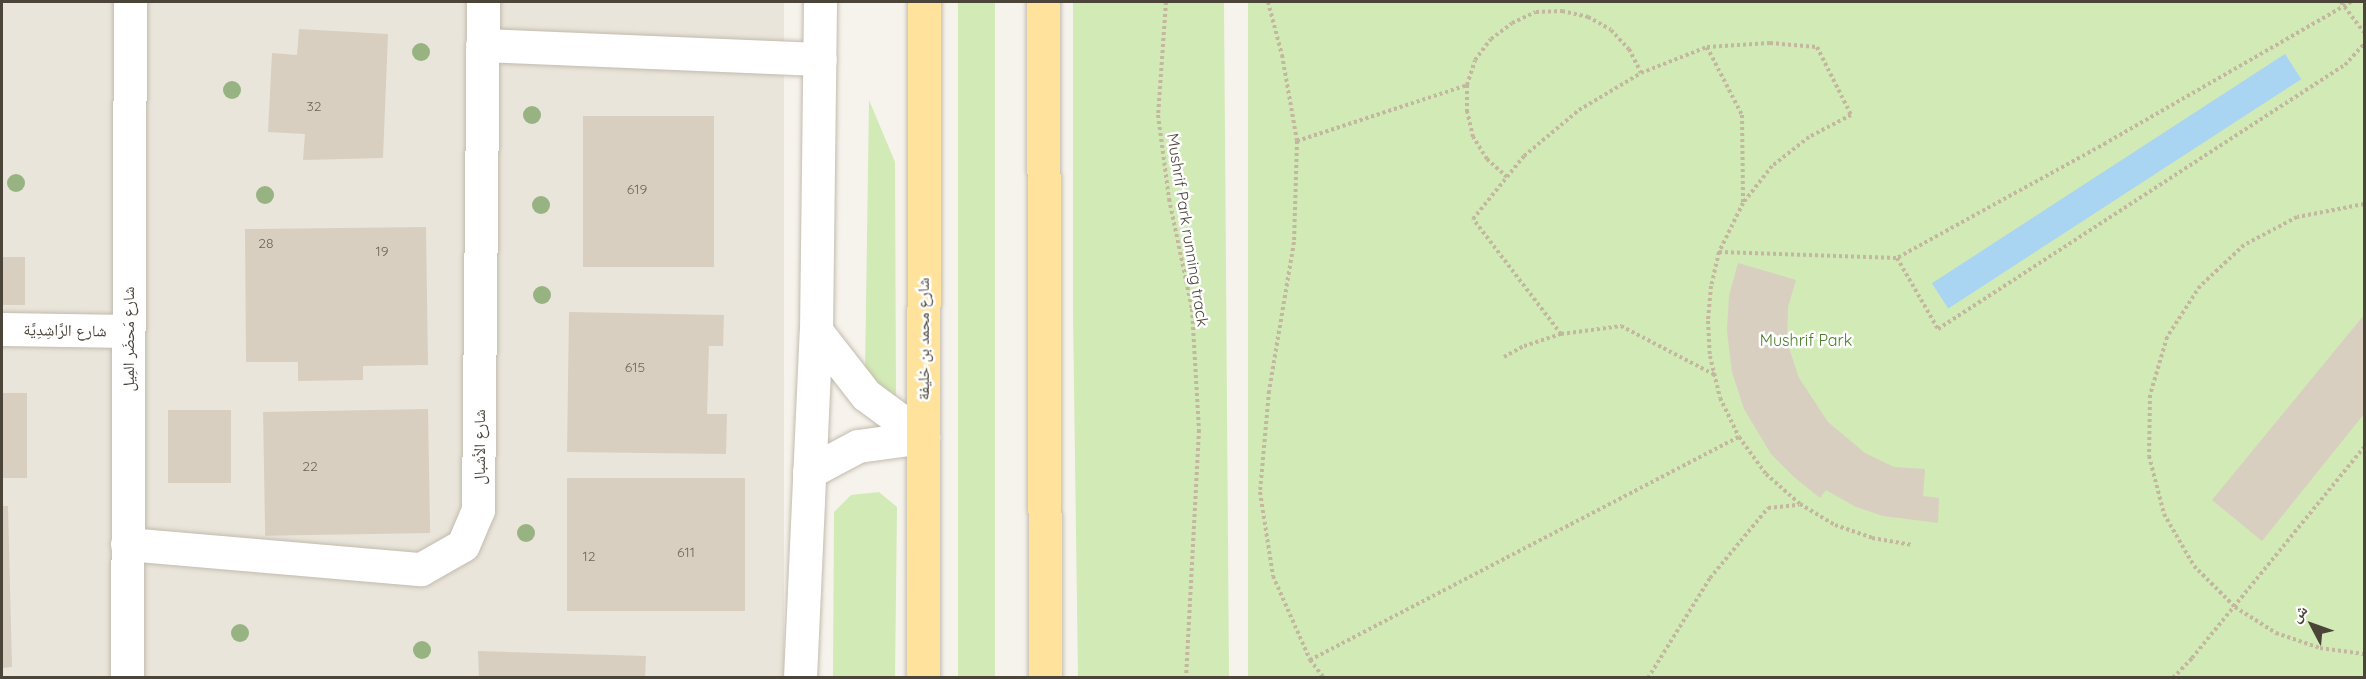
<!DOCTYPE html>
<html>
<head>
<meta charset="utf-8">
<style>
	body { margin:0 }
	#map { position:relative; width:2366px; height:679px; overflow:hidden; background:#f6f3ec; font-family:Quicksand,"Noto Naskh Arabic",sans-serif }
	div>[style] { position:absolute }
	.residential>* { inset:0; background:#eae5da; transform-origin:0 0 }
	.green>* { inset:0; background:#d2eab5; transform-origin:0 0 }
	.water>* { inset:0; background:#a9d4f2; transform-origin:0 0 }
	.building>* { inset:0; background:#d8cfc1; transform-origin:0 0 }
	.path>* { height:4px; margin-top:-2px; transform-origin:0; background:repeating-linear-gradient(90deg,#c4b79f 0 3px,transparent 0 6px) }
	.roads { filter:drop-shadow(0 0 2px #c2bbae) drop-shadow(0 0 2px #c2bbae) }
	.minor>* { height:33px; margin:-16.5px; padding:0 16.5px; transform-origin:16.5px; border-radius:16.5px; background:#fff }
	.major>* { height:33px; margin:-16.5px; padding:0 16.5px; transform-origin:16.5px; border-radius:16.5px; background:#ffe39c }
	.trees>* { width:18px; height:18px; margin:-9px; border-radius:50%; background:#97b381 }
	span { translate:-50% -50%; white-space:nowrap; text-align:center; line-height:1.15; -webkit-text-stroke:5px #fff; paint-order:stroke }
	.number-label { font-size:14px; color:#6e675b }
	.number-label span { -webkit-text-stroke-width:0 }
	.street-label { font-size:16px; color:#4b4439 }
	.park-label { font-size:16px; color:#4a7f2a }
	.frame { position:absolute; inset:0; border:3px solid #4b4439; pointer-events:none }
	.north { position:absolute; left:2282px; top:595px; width:60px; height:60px; -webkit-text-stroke:4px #fff; paint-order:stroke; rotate:311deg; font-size:16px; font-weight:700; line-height:24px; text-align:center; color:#4b4439 }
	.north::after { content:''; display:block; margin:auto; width:21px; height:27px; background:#4b4439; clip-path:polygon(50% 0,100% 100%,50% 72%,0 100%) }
</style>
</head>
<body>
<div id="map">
	<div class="residential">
		<div style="left:2px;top:2px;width:782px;height:675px"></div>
	</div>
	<div class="green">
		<div style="left:958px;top:2px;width:37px;height:675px"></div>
		<div style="clip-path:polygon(1073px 2px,1224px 2px,1229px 677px,1078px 677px,1073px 312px)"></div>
		<div style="left:1248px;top:2px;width:1116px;height:676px"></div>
		<div style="clip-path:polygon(869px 100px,895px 162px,896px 398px,865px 374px)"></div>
		<div style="clip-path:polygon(879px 492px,897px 507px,895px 677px,833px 677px,834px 512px,851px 495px)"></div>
	</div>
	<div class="water">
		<div style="left:2285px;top:54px;width:30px;height:421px;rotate:57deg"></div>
	</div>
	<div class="building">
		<div style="clip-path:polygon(299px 29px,388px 34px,383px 158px,303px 160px,305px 134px,268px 132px,272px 53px,297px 55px)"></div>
		<div style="left:2px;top:113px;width:1px;height:25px"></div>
		<div style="left:583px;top:116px;width:131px;height:151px"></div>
		<div style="clip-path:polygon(426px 227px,428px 365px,363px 366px,363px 380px,298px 381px,298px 362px,246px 362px,245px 229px)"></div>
		<div style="left:2px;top:257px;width:23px;height:48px"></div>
		<div style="clip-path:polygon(1738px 263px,1796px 280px,1788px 307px,1787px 342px,1799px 378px,1828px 422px,1865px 453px,1894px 467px,1925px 469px,1923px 496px,1939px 498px,1938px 523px,1883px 516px,1856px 507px,1826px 490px,1820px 498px,1794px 477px,1771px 454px,1744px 409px,1732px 372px,1727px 331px,1729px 296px)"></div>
		<div style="clip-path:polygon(569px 312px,724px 315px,723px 346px,709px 346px,707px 414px,727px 414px,726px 454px,567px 452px)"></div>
		<div style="clip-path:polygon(2364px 315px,2364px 414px,2262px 541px,2212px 500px)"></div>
		<div style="left:2px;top:393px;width:25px;height:85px"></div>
		<div style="left:428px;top:409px;width:124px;height:165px;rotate:89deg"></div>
		<div style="left:231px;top:410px;width:73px;height:63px;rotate:90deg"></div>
		<div style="left:567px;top:478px;width:178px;height:133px"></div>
		<div style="clip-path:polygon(2px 506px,8px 506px,12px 667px,2px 668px)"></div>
		<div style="clip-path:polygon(478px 651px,646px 656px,645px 678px,479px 678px)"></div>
	</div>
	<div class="path">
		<div style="left:1166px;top:2px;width:113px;rotate:94deg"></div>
		<div style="left:1158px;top:115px;width:85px;rotate:82.5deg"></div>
		<div style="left:1169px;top:199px;width:112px;rotate:78.2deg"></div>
		<div style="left:1192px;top:309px;width:121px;rotate:86.7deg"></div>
		<div style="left:1199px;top:430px;width:248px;rotate:93deg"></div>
		<div style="left:1268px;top:2px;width:55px;rotate:75.2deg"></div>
		<div style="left:1282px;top:55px;width:87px;rotate:80.1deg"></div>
		<div style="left:1297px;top:141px;width:101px;rotate:91.7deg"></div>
		<div style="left:1294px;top:242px;width:151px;rotate:99.5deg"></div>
		<div style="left:1269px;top:391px;width:101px;rotate:95.1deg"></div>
		<div style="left:1260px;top:492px;width:85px;rotate:81.2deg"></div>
		<div style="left:1273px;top:576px;width:92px;rotate:66.2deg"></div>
		<div style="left:1310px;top:660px;width:23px;rotate:52deg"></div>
		<div style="left:2341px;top:2px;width:38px;rotate:53deg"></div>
		<div style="left:2351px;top:2px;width:283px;rotate:150.1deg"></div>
		<div style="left:2106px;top:143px;width:239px;rotate:151.2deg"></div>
		<div style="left:1897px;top:258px;width:82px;rotate:60deg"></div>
		<div style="left:1938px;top:329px;width:485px;rotate:-33deg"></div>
		<div style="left:2345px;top:65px;width:28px;rotate:-48deg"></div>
		<div style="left:1707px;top:47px;width:76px;rotate:62.8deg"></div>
		<div style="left:1742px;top:115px;width:88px;rotate:89.3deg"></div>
		<div style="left:1297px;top:141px;width:179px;rotate:-18.2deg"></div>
		<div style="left:1507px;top:177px;width:27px;rotate:-138deg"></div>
		<div style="left:1487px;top:159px;width:26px;rotate:-122deg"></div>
		<div style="left:1473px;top:137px;width:26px;rotate:-103deg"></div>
		<div style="left:1467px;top:112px;width:27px;rotate:-90deg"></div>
		<div style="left:1467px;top:85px;width:26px;rotate:-72deg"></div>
		<div style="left:1475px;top:60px;width:26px;rotate:-53deg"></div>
		<div style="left:1491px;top:39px;width:26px;rotate:-37deg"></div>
		<div style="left:1512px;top:23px;width:26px;rotate:-25deg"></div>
		<div style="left:1536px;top:12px;width:26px;rotate:-2deg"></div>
		<div style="left:1562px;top:11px;width:27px;rotate:13deg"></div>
		<div style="left:1588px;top:17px;width:26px;rotate:29deg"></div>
		<div style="left:1611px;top:30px;width:26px;rotate:47deg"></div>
		<div style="left:1629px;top:49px;width:27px;rotate:63deg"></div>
		<div style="left:2364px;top:204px;width:68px;rotate:169deg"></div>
		<div style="left:2297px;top:217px;width:60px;rotate:152.2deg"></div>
		<div style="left:2244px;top:245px;width:60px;rotate:137deg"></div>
		<div style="left:2200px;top:286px;width:61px;rotate:122.9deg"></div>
		<div style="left:2167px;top:337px;width:60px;rotate:106.3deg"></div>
		<div style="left:2150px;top:395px;width:61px;rotate:90.9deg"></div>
		<div style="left:2149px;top:456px;width:60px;rotate:75.5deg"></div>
		<div style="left:2164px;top:514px;width:60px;rotate:60deg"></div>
		<div style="left:2194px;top:566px;width:58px;rotate:45deg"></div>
		<div style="left:2235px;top:607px;width:49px;rotate:32.4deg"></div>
		<div style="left:2276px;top:633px;width:46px;rotate:18.8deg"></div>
		<div style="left:2320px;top:648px;width:44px;rotate:7.8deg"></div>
		<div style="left:1719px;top:252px;width:178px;rotate:1.9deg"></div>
		<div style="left:1561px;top:334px;width:145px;rotate:-127.4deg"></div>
		<div style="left:1473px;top:219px;width:81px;rotate:-51deg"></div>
		<div style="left:1524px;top:156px;width:72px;rotate:-39.9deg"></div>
		<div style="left:1579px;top:110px;width:72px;rotate:-30.8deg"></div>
		<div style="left:1641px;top:73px;width:71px;rotate:-21.5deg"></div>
		<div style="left:1707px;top:47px;width:63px;rotate:-3.6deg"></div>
		<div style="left:1770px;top:43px;width:47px;rotate:4.9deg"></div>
		<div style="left:1817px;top:47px;width:76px;rotate:63.4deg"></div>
		<div style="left:1851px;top:115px;width:47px;rotate:152.4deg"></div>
		<div style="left:1809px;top:137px;width:47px;rotate:141.9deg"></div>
		<div style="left:1772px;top:166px;width:47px;rotate:128.1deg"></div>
		<div style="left:1743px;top:203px;width:55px;rotate:116.1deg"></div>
		<div style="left:1719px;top:252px;width:35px;rotate:103deg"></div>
		<div style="left:1711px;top:286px;width:35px;rotate:95deg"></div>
		<div style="left:1708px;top:321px;width:35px;rotate:87deg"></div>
		<div style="left:1710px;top:356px;width:43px;rotate:76.6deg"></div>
		<div style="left:1720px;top:398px;width:43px;rotate:64deg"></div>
		<div style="left:1739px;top:437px;width:46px;rotate:53.9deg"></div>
		<div style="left:1766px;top:474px;width:45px;rotate:41.4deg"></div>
		<div style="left:1800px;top:504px;width:41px;rotate:31deg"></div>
		<div style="left:1835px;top:525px;width:39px;rotate:19deg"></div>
		<div style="left:1872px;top:538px;width:41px;rotate:9.9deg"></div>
		<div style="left:1504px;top:357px;width:23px;rotate:-29deg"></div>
		<div style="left:1524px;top:346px;width:39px;rotate:-18deg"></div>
		<div style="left:1561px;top:334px;width:61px;rotate:-7.6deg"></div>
		<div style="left:1621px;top:326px;width:106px;rotate:27.5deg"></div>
		<div style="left:1310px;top:660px;width:483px;rotate:-27.5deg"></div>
		<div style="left:1648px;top:678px;width:118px;rotate:-58.2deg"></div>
		<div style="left:1710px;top:578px;width:91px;rotate:-50.4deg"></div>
		<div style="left:1768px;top:508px;width:31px;rotate:-6deg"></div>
		<div style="left:2173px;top:678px;width:28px;rotate:-46deg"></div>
		<div style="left:2192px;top:658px;width:272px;rotate:-50.8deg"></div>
	</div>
	<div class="roads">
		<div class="minor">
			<div style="left:482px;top:45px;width:338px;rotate:2.4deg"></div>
			<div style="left:2px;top:329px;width:126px;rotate:0.9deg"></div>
			<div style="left:816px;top:331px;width:81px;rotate:52deg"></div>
			<div style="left:866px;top:395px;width:71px;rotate:36.4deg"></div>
			<div style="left:809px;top:472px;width:55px;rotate:-28deg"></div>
			<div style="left:858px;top:446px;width:66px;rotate:-7.9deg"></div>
			<div style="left:127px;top:544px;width:295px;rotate:4.9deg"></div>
			<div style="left:421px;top:569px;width:48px;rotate:-29.7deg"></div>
			<div style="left:463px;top:545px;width:38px;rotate:-67deg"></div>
			<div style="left:478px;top:510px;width:508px;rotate:-89.44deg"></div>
			<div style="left:127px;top:678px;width:676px;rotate:-89.75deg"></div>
			<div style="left:800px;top:678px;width:347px;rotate:-87.4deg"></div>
			<div style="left:816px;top:331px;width:329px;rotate:-89.3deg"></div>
		</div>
		<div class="major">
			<div style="left:1043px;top:2px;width:676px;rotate:89.83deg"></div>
			<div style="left:923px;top:678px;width:676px;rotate:-89.92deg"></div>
		</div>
	</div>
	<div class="trees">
		<div style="left:421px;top:52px"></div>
		<div style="left:232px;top:90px"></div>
		<div style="left:532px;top:115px"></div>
		<div style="left:16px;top:183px"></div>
		<div style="left:265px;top:195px"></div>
		<div style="left:541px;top:205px"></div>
		<div style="left:542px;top:295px"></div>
		<div style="left:526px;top:533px"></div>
		<div style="left:240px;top:633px"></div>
		<div style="left:422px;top:650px"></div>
	</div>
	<div class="number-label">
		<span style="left:314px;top:106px">32</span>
		<span style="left:637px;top:189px">619</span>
		<span style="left:266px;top:243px">28</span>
		<span style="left:382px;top:251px">19</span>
		<span style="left:635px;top:367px">615</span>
		<span style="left:310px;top:466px">22</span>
		<span style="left:686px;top:552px">611</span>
		<span style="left:589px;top:556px">12</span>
	</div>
	<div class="street-label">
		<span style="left:1188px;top:230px;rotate:81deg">Mushrif Park running track</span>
		<span style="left:65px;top:330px;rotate:1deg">شارع الرَّاشِدِيَّة</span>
		<span style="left:128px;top:339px;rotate:-90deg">شارع مَحضَر المِيل</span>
		<span style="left:923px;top:339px;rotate:-90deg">شارع محمد بن خليفة</span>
		<span style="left:479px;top:447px;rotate:-90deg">شارع الأشبال</span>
	</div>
	<div class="park-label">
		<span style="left:1806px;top:340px">Mushrif Park</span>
	</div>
	<div class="frame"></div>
	<div class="north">ش</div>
</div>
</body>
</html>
